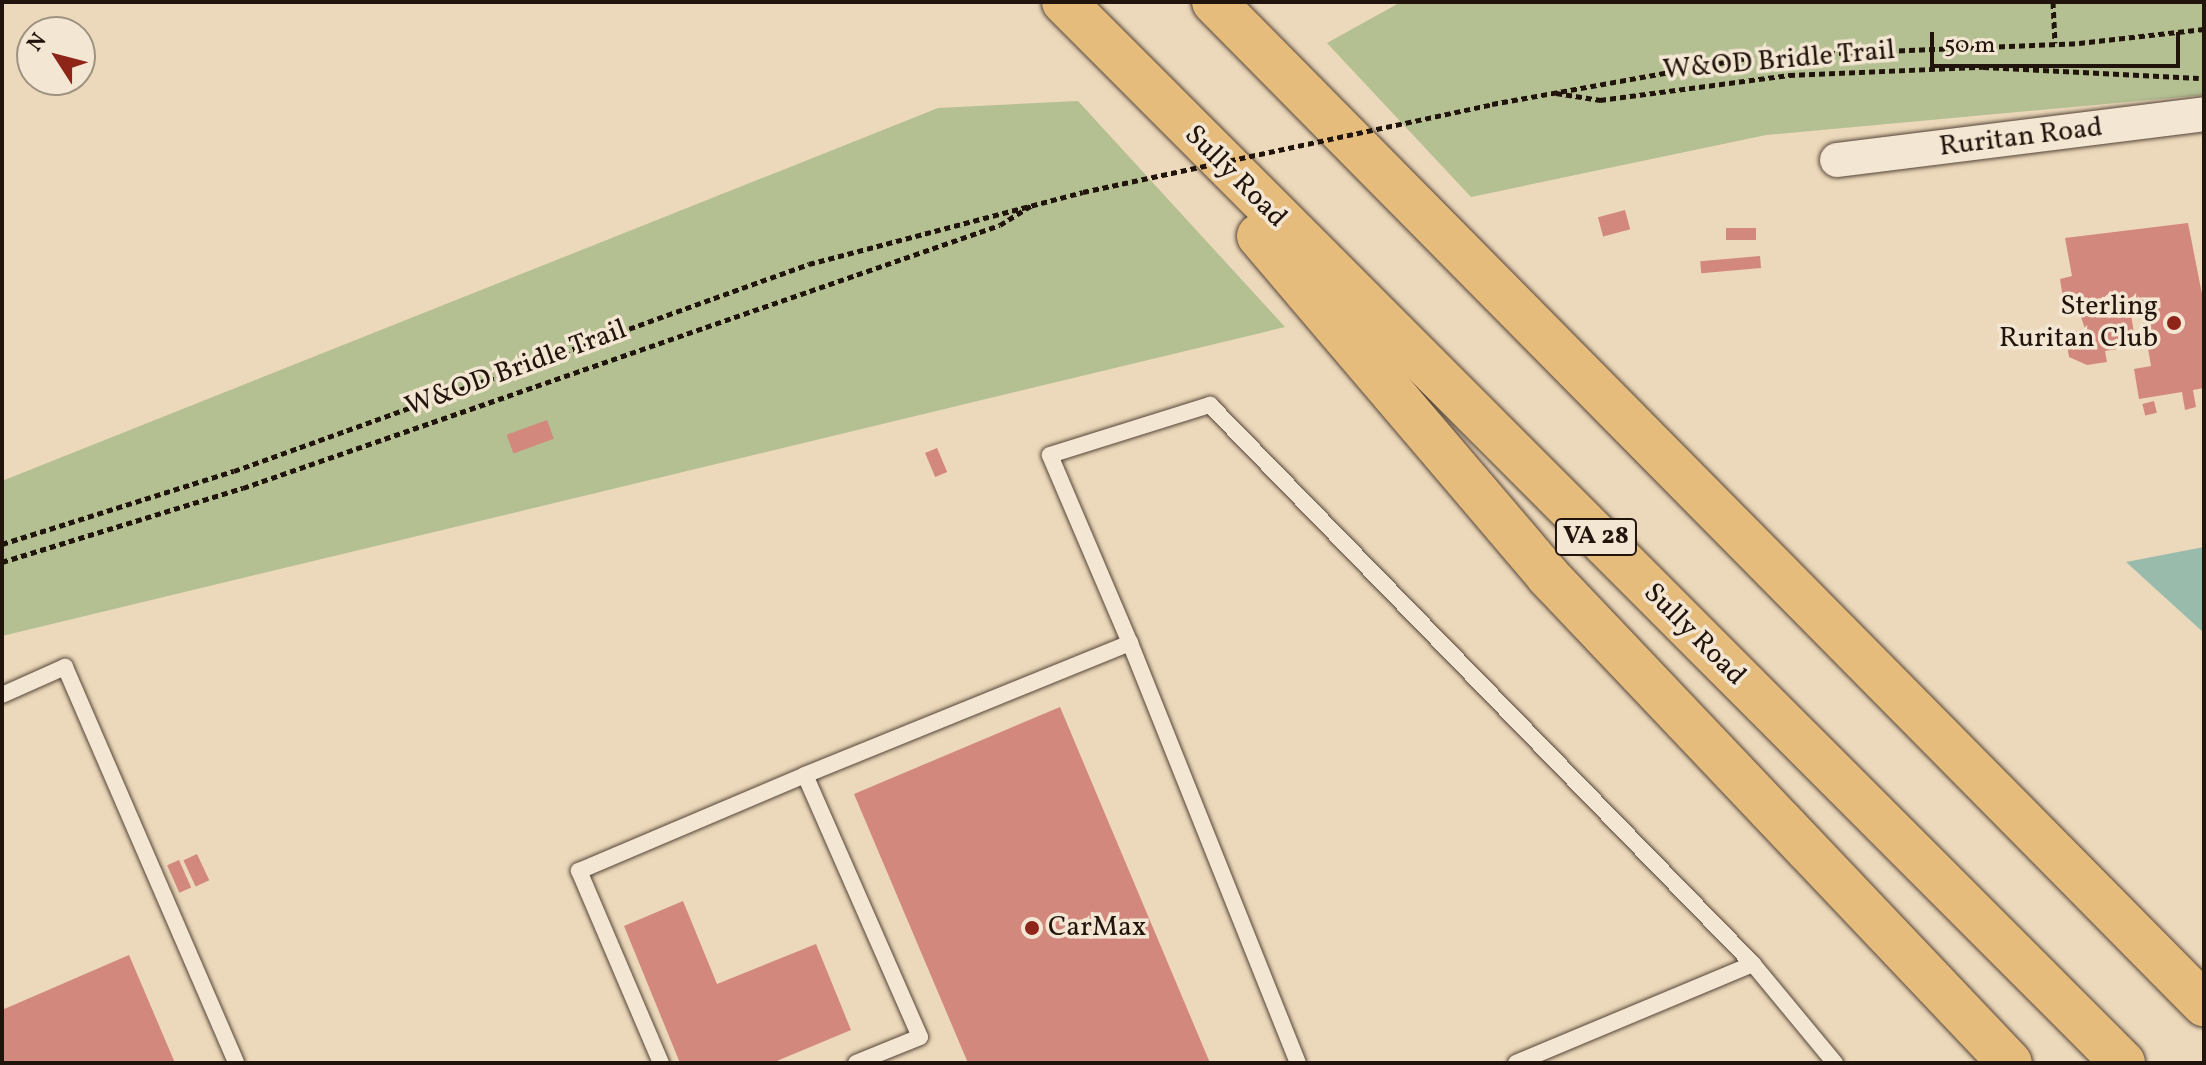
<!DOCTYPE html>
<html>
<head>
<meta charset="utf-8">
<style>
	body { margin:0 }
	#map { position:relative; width:2206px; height:1065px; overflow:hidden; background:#ecd8ba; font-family:Vollkorn,serif }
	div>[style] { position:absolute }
	.green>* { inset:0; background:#b4bf92 }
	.water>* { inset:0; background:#99bbab }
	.building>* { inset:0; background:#d2887c; transform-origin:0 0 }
	.path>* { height:5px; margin-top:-2.5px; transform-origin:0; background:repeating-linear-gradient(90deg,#21140c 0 6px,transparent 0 10px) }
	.roads { filter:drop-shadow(0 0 2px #544538) drop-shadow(0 0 2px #544538) }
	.lane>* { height:16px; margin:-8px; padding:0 8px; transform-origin:8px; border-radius:8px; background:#f3e6d2 }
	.street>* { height:34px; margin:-17px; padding:0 17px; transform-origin:17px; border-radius:17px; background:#f3e6d2 }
	.highway>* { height:44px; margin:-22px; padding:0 22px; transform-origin:22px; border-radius:22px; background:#e6bc7d }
	.path-bridge>* { height:5px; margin-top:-2.5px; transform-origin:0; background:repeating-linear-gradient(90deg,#21140c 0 6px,transparent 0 10px) }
	.dots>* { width:22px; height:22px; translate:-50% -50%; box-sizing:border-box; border:4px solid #f3e6d2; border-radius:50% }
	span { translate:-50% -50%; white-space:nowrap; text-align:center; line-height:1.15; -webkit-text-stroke:7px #f3e6d2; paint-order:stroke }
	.shield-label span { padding:2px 6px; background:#f3e6d2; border:2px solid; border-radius:6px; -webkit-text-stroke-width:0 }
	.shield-label { font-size:26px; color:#21140c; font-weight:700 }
	.street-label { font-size:28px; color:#21140c }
	.poi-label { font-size:28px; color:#21140c }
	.right { translate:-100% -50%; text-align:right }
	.left { translate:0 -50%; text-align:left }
	.frame { position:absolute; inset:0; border:4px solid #21140c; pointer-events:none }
	.north { position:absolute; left:16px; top:16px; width:80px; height:80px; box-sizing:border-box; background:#f3e6d2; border:2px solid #9f9283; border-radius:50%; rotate:306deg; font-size:22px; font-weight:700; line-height:32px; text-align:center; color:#21140c }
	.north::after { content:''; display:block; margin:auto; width:28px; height:36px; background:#8f2418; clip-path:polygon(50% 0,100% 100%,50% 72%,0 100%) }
	.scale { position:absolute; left:1930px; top:32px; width:250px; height:36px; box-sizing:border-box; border:4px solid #21140c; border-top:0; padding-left:10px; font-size:24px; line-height:28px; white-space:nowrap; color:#21140c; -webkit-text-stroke:6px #f3e6d2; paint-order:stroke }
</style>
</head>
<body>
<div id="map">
	<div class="green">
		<div style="clip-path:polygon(1401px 2px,2204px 2px,2204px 95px,1766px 135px,1471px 197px,1327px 43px)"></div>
		<div style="clip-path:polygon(1078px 101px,1285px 327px,2px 636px,2px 481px,938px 108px)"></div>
	</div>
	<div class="water">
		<div style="clip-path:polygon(2204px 547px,2204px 633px,2126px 562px)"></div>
	</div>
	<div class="building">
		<div style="left:1625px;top:210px;width:20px;height:28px;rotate:75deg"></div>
		<div style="clip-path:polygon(2188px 223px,2204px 304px,2204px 388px,2193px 390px,2196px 407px,2185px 410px,2182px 392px,2139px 399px,2134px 369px,2151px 366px,2139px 296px,2130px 308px,2136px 346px,2105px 351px,2107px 362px,2087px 365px,2069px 357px,2065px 333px,2085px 329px,2078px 308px,2065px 311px,2060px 279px,2072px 276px,2065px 238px)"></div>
		<div style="left:1756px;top:228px;width:12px;height:30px;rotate:90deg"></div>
		<div style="left:1760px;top:256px;width:12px;height:60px;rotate:85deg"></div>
		<div style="left:2154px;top:401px;width:12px;height:12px;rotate:76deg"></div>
		<div style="left:547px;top:420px;width:20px;height:43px;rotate:70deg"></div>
		<div style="left:937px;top:448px;width:26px;height:13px;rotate:67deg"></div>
		<div style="clip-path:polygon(1060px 707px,1210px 1063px,968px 1063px,854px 794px)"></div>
		<div style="left:197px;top:854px;width:29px;height:15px;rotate:65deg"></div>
		<div style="left:179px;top:860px;width:30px;height:13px;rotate:66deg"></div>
		<div style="clip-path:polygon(683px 901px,717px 984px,816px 944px,851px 1030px,772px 1063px,680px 1063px,624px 926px)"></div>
		<div style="clip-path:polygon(129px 955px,175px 1063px,2px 1063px,2px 1010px)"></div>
	</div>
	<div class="path">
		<div style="left:2053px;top:2px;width:41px;rotate:87.2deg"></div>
		<div style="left:1556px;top:93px;width:45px;rotate:9deg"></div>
		<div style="left:1600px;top:100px;width:191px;rotate:-7.5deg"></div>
		<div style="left:1789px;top:75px;width:194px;rotate:-2.4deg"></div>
		<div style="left:1983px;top:67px;width:216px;rotate:2.9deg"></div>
		<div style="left:1492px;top:104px;width:271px;rotate:-10.2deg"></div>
		<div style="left:1759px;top:56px;width:320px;rotate:-2.3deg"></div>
		<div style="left:2079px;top:43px;width:126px;rotate:-6.4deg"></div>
		<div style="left:2px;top:544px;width:243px;rotate:-17.5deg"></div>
		<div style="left:234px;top:471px;width:611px;rotate:-19.8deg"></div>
		<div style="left:809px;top:264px;width:283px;rotate:-14.7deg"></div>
		<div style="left:2px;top:562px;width:252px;rotate:-17.1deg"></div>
		<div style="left:243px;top:488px;width:801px;rotate:-19.16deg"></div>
		<div style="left:1000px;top:225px;width:39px;rotate:-32deg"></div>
	</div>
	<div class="roads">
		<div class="lane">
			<div style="left:1130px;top:643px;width:452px;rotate:68.2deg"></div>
			<div style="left:2px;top:695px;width:69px;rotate:-24deg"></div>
			<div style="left:65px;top:667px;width:431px;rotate:66.6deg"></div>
			<div style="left:805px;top:775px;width:351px;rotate:-22.1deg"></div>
			<div style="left:1130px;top:643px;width:204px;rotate:-113.1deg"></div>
			<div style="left:1050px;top:455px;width:168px;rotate:-17.4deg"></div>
			<div style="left:1210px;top:405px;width:779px;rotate:45.83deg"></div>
			<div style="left:1753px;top:964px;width:129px;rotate:50.4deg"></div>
			<div style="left:661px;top:1063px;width:209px;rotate:-113.1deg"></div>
			<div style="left:579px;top:871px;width:246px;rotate:-23deg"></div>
			<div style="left:805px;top:775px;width:286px;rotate:66.3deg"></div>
			<div style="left:920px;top:1037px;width:69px;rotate:157.9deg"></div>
			<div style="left:1516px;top:1063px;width:257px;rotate:-22.7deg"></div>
		</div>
		<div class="street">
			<div style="left:1837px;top:160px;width:370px;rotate:-7.1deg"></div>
		</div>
		<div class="highway">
			<div style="left:1064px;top:2px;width:1499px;rotate:45.05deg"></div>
			<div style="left:1214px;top:2px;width:1409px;rotate:45.35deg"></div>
			<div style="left:1259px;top:236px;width:446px;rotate:49.6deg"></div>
			<div style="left:1548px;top:576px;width:671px;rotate:46.51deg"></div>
		</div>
	</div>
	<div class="path-bridge">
		<div style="left:1083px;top:192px;width:418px;rotate:-12.1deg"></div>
	</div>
	<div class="dots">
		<div style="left:2174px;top:323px;background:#8f2418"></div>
		<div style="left:1032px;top:928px;background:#8f2418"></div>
	</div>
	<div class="shield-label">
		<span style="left:1596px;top:537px">VA 28</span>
	</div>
	<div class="street-label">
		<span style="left:1779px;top:61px;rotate:-5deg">W&amp;OD Bridle Trail</span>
		<span style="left:2021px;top:138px;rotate:-7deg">Ruritan Road</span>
		<span style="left:1235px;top:177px;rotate:45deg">Sully Road</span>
		<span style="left:516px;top:369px;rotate:-20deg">W&amp;OD Bridle Trail</span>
		<span style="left:1694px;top:635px;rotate:45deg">Sully Road</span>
	</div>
	<div class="poi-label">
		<span class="right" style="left:2158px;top:323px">Sterling<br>Ruritan Club</span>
		<span class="left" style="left:1048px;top:928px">CarMax</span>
	</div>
	<div class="frame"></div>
	<div class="north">N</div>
	<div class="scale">50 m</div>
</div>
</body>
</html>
